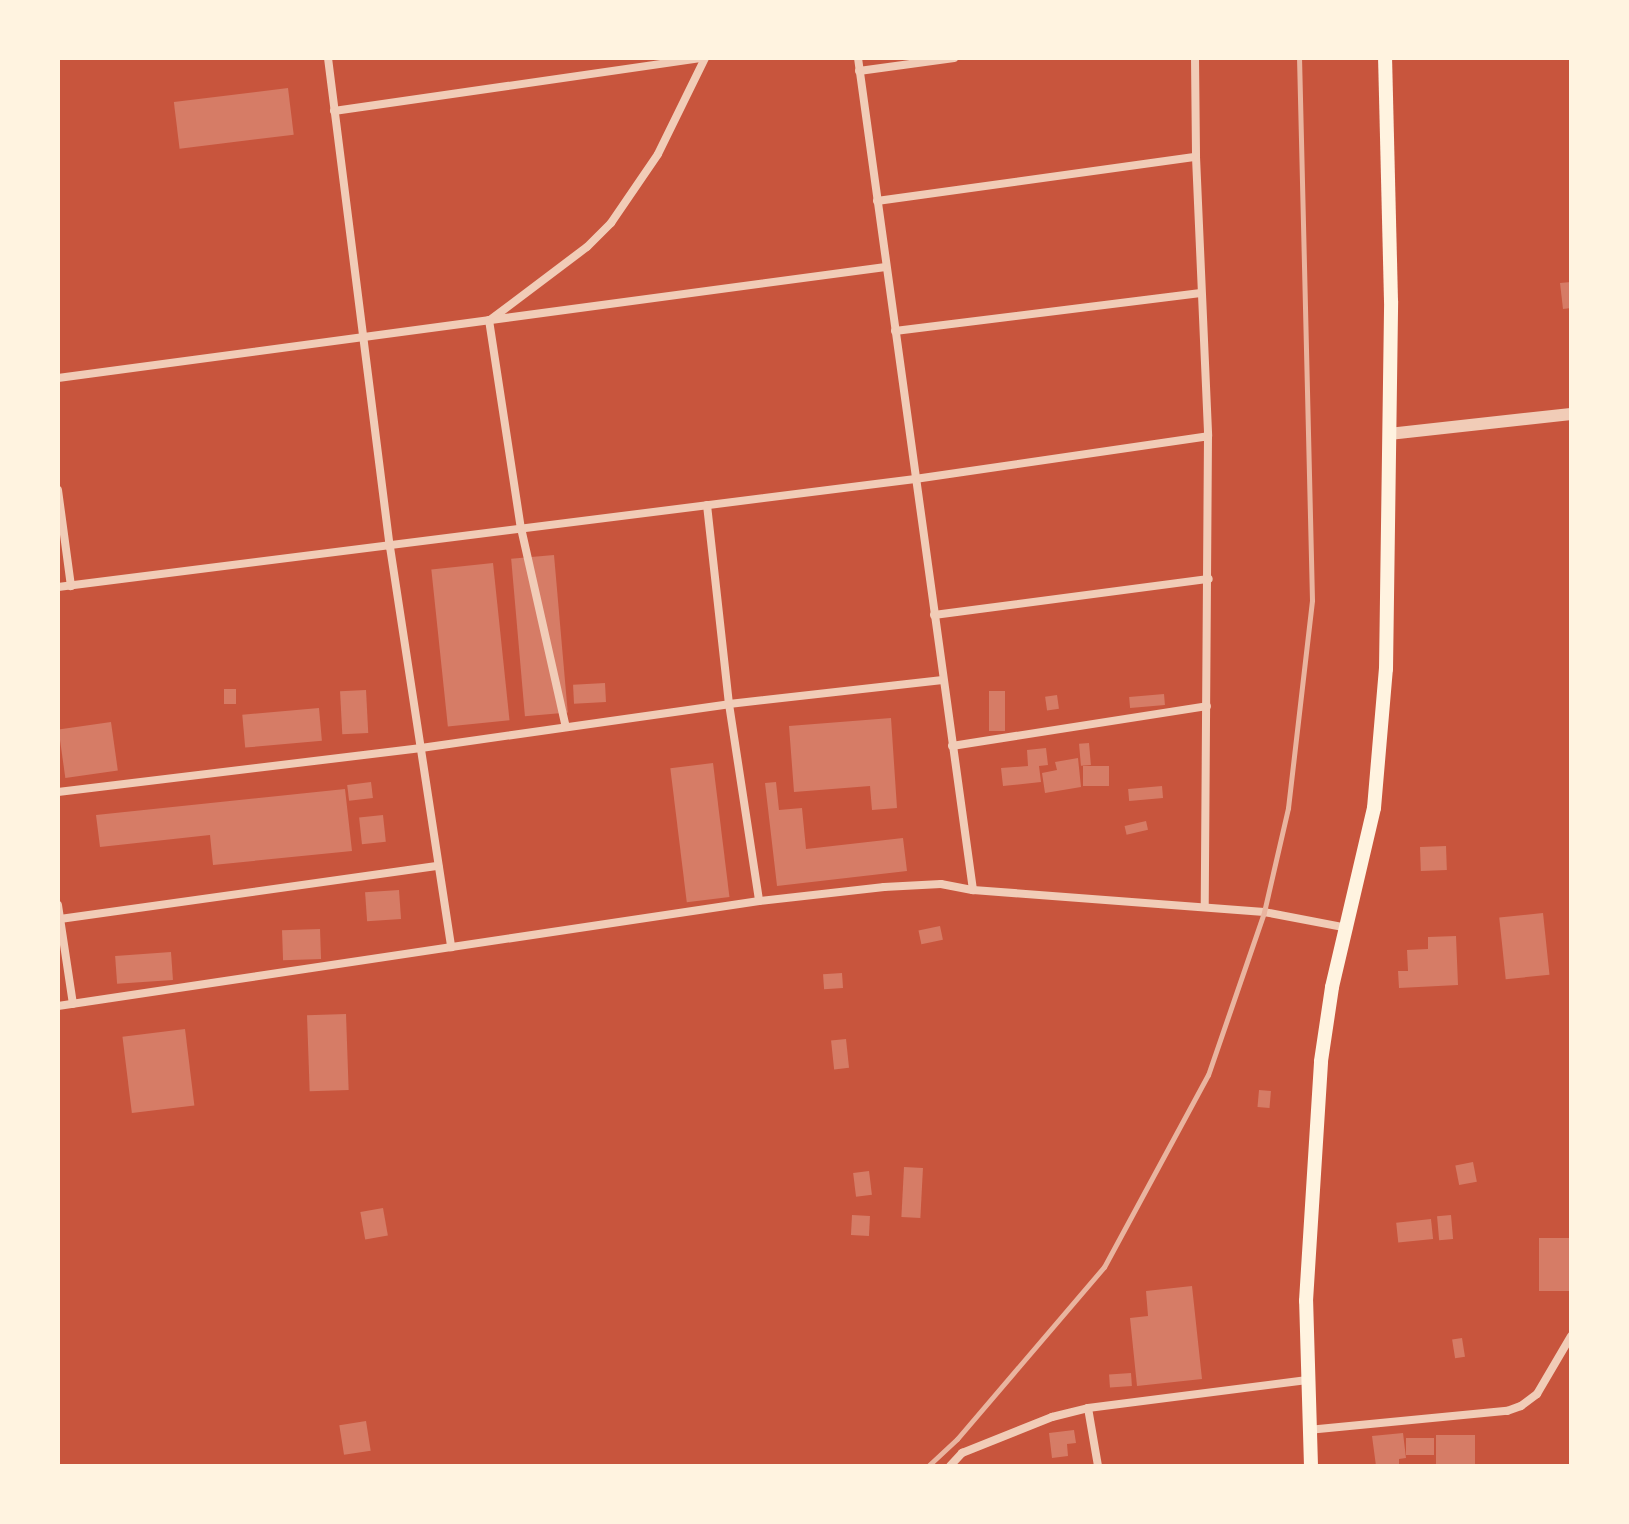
<!DOCTYPE html>
<html>
<head>
<meta charset="utf-8">
<style>
	body { margin:0 }
	#map { position:relative; width:1629px; height:1524px; overflow:hidden; background:#c8553d; font-family:"Varela Round",sans-serif }
	div>[style] { position:absolute }
	.building>* { inset:0; background:#d67c66; transform-origin:0 0 }
	.minor>* { height:8px; margin:-4px; padding:0 4px; transform-origin:4px; border-radius:4px; background:#f1ccb7 }
	.tertiary>* { height:12px; margin:-6px; padding:0 6px; transform-origin:6px; border-radius:6px; background:#f1ccb7 }
	.primary>* { height:14px; margin:-7px; padding:0 7px; transform-origin:7px; border-radius:7px; background:#fff3e0 }
	.rail>* { height:5px; margin:-2.5px; padding:0 2.5px; transform-origin:2.5px; border-radius:2.5px; background:#e9b49f }
	span { translate:-50% -50%; white-space:nowrap; text-align:center; line-height:1.15; -webkit-text-stroke:7px #fff3e0; paint-order:stroke }
	.frame { position:absolute; inset:0; border:60px solid #fff3e0; pointer-events:none }
</style>
</head>
<body>
<div id="map">
	<div class="building">
		<div style="left:288px;top:88px;width:47px;height:115px;rotate:83deg"></div>
		<div style="clip-path:polygon(1571px 282px,1571px 308px,1563px 309px,1560px 283px)"></div>
		<div style="left:554px;top:555px;width:158px;height:43px;rotate:85deg"></div>
		<div style="left:493px;top:563px;width:158px;height:62px;rotate:84deg"></div>
		<div style="left:605px;top:683px;width:19px;height:32px;rotate:87deg"></div>
		<div style="left:224px;top:689px;width:12px;height:15px"></div>
		<div style="left:366px;top:690px;width:43px;height:26px;rotate:87deg"></div>
		<div style="left:989px;top:691px;width:16px;height:40px"></div>
		<div style="left:1164px;top:694px;width:11px;height:35px;rotate:85deg"></div>
		<div style="left:1057px;top:695px;width:14px;height:12px;rotate:82deg"></div>
		<div style="left:319px;top:708px;width:33px;height:77px;rotate:85deg"></div>
		<div style="clip-path:polygon(891px 718px,897px 808px,872px 810px,870px 786px,794px 792px,789px 726px)"></div>
		<div style="left:111px;top:722px;width:49px;height:53px;rotate:82deg"></div>
		<div style="left:1089px;top:743px;width:22px;height:10px;rotate:85deg"></div>
		<div style="clip-path:polygon(1046px 748px,1048px 765px,1039px 766px,1041px 782px,1003px 786px,1001px 768px,1028px 766px,1027px 750px)"></div>
		<div style="clip-path:polygon(1078px 758px,1081px 787px,1045px 793px,1042px 773px,1057px 770px,1055px 762px)"></div>
		<div style="left:713px;top:763px;width:135px;height:43px;rotate:83deg"></div>
		<div style="left:1109px;top:766px;width:20px;height:26px;rotate:90deg"></div>
		<div style="left:371px;top:782px;width:16px;height:24px;rotate:83deg"></div>
		<div style="clip-path:polygon(776px 782px,779px 810px,802px 808px,806px 849px,903px 838px,907px 871px,777px 886px,765px 783px)"></div>
		<div style="left:1162px;top:786px;width:12px;height:34px;rotate:85deg"></div>
		<div style="clip-path:polygon(345px 789px,352px 851px,213px 865px,210px 835px,100px 847px,96px 815px)"></div>
		<div style="left:383px;top:815px;width:27px;height:24px;rotate:84deg"></div>
		<div style="left:1146px;top:821px;width:9px;height:22px;rotate:77deg"></div>
		<div style="left:1446px;top:846px;width:24px;height:26px;rotate:88deg"></div>
		<div style="left:399px;top:890px;width:29px;height:34px;rotate:86deg"></div>
		<div style="left:1543px;top:913px;width:62px;height:44px;rotate:84deg"></div>
		<div style="left:940px;top:926px;width:14px;height:22px;rotate:78deg"></div>
		<div style="left:320px;top:929px;width:30px;height:38px;rotate:88deg"></div>
		<div style="clip-path:polygon(1456px 936px,1458px 985px,1399px 988px,1398px 971px,1408px 971px,1407px 950px,1428px 949px,1428px 937px)"></div>
		<div style="left:171px;top:952px;width:28px;height:56px;rotate:86deg"></div>
		<div style="left:842px;top:973px;width:15px;height:19px;rotate:86deg"></div>
		<div style="left:346px;top:1014px;width:76px;height:39px;rotate:88deg"></div>
		<div style="left:185px;top:1029px;width:77px;height:63px;rotate:83deg"></div>
		<div style="left:846px;top:1039px;width:29px;height:15px;rotate:84deg"></div>
		<div style="left:1259px;top:1090px;width:12px;height:17px;rotate:5deg"></div>
		<div style="left:1473px;top:1162px;width:20px;height:18px;rotate:79deg"></div>
		<div style="left:904px;top:1167px;width:19px;height:50px;rotate:3deg"></div>
		<div style="left:869px;top:1171px;width:24px;height:16px;rotate:83deg"></div>
		<div style="left:383px;top:1208px;width:28px;height:23px;rotate:80deg"></div>
		<div style="left:852px;top:1215px;width:18px;height:20px;rotate:3deg"></div>
		<div style="left:1451px;top:1215px;width:24px;height:14px;rotate:85deg"></div>
		<div style="left:1431px;top:1219px;width:20px;height:35px;rotate:84deg"></div>
		<div style="left:1571px;top:1238px;width:53px;height:32px;rotate:90deg"></div>
		<div style="clip-path:polygon(1192px 1286px,1202px 1379px,1137px 1386px,1130px 1318px,1148px 1316px,1146px 1291px)"></div>
		<div style="left:1462px;top:1338px;width:19px;height:10px;rotate:81deg"></div>
		<div style="left:1131px;top:1373px;width:13px;height:22px;rotate:86deg"></div>
		<div style="left:366px;top:1421px;width:30px;height:27px;rotate:81deg"></div>
		<div style="clip-path:polygon(1074px 1430px,1076px 1443px,1067px 1444px,1068px 1456px,1052px 1458px,1049px 1433px)"></div>
		<div style="clip-path:polygon(1403px 1433px,1406px 1458px,1399px 1459px,1399px 1466px,1376px 1466px,1372px 1436px)"></div>
		<div style="left:1475px;top:1435px;width:31px;height:39px;rotate:90deg"></div>
		<div style="left:1434px;top:1438px;width:17px;height:28px;rotate:90deg"></div>
	</div>
	<div class="minor">
		<div style="left:328px;top:58px;width:493px;rotate:82.8deg"></div>
		<div style="left:390px;top:547px;width:405px;rotate:81.3deg"></div>
		<div style="left:858px;top:58px;width:840px;rotate:82.13deg"></div>
		<div style="left:1195px;top:58px;width:99px;rotate:89.4deg"></div>
		<div style="left:1196px;top:157px;width:279px;rotate:87.5deg"></div>
		<div style="left:1208px;top:436px;width:471px;rotate:90.4deg"></div>
		<div style="left:859px;top:71px;width:96px;rotate:-7.8deg"></div>
		<div style="left:334px;top:111px;width:374px;rotate:-8.2deg"></div>
		<div style="left:877px;top:201px;width:322px;rotate:-7.9deg"></div>
		<div style="left:489px;top:320px;width:210px;rotate:81.3deg"></div>
		<div style="left:521px;top:528px;width:204px;rotate:77.3deg"></div>
		<div style="left:490px;top:320px;width:121px;rotate:-37deg"></div>
		<div style="left:587px;top:247px;width:34px;rotate:-45deg"></div>
		<div style="left:611px;top:223px;width:83px;rotate:-55.7deg"></div>
		<div style="left:658px;top:154px;width:107px;rotate:-63.9deg"></div>
		<div style="left:895px;top:331px;width:308px;rotate:-7.1deg"></div>
		<div style="left:58px;top:378px;width:835px;rotate:-7.64deg"></div>
		<div style="left:58px;top:490px;width:97px;rotate:82.3deg"></div>
		<div style="left:707px;top:505px;width:200px;rotate:83.7deg"></div>
		<div style="left:729px;top:704px;width:199px;rotate:81.3deg"></div>
		<div style="left:58px;top:587px;width:864px;rotate:-7.18deg"></div>
		<div style="left:915px;top:479px;width:296px;rotate:-8.3deg"></div>
		<div style="left:934px;top:615px;width:277px;rotate:-7.5deg"></div>
		<div style="left:952px;top:746px;width:258px;rotate:-8.9deg"></div>
		<div style="left:58px;top:792px;width:366px;rotate:-6.9deg"></div>
		<div style="left:421px;top:748px;width:311px;rotate:-8.1deg"></div>
		<div style="left:729px;top:704px;width:215px;rotate:-6.4deg"></div>
		<div style="left:58px;top:905px;width:100px;rotate:81.4deg"></div>
		<div style="left:60px;top:919px;width:382px;rotate:-8deg"></div>
		<div style="left:58px;top:1006px;width:709px;rotate:-8.52deg"></div>
		<div style="left:759px;top:901px;width:126px;rotate:-6.4deg"></div>
		<div style="left:884px;top:887px;width:57px;rotate:-3deg"></div>
		<div style="left:941px;top:884px;width:33px;rotate:11deg"></div>
		<div style="left:973px;top:890px;width:292px;rotate:4.3deg"></div>
		<div style="left:1264px;top:912px;width:86px;rotate:10.8deg"></div>
		<div style="left:1088px;top:1408px;width:59px;rotate:80.2deg"></div>
		<div style="left:1308px;top:1430px;width:200px;rotate:-5.5deg"></div>
		<div style="left:1507px;top:1411px;width:15px;rotate:-20deg"></div>
		<div style="left:1521px;top:1406px;width:20px;rotate:-37deg"></div>
		<div style="left:1537px;top:1394px;width:67px;rotate:-59.6deg"></div>
		<div style="left:950px;top:1466px;width:18px;rotate:-47deg"></div>
		<div style="left:962px;top:1453px;width:97px;rotate:-21.8deg"></div>
		<div style="left:1052px;top:1417px;width:37px;rotate:-14deg"></div>
		<div style="left:1088px;top:1408px;width:221px;rotate:-7.3deg"></div>
	</div>
	<div class="tertiary">
		<div style="left:1389px;top:434px;width:183px;rotate:-6.3deg"></div>
	</div>
	<div class="primary">
		<div style="left:1311px;top:1466px;width:165px;rotate:-91.7deg"></div>
		<div style="left:1306px;top:1301px;width:240px;rotate:-86.4deg"></div>
		<div style="left:1321px;top:1061px;width:75px;rotate:-81.5deg"></div>
		<div style="left:1332px;top:987px;width:184px;rotate:-76.8deg"></div>
		<div style="left:1374px;top:808px;width:140px;rotate:-85.1deg"></div>
		<div style="left:1386px;top:669px;width:368px;rotate:-89.2deg"></div>
		<div style="left:1391px;top:301px;width:243px;rotate:-91.4deg"></div>
	</div>
	<div class="rail">
		<div style="left:928px;top:1466px;width:40px;rotate:-43deg"></div>
		<div style="left:957px;top:1439px;width:226px;rotate:-49.5deg"></div>
		<div style="left:1104px;top:1267px;width:218px;rotate:-61.6deg"></div>
		<div style="left:1208px;top:1075px;width:172px;rotate:-71deg"></div>
		<div style="left:1264px;top:912px;width:107px;rotate:-77deg"></div>
		<div style="left:1288px;top:808px;width:209px;rotate:-83.4deg"></div>
		<div style="left:1312px;top:600px;width:542px;rotate:-91.37deg"></div>
	</div>
	<div class="frame"></div>
</div>
</body>
</html>
